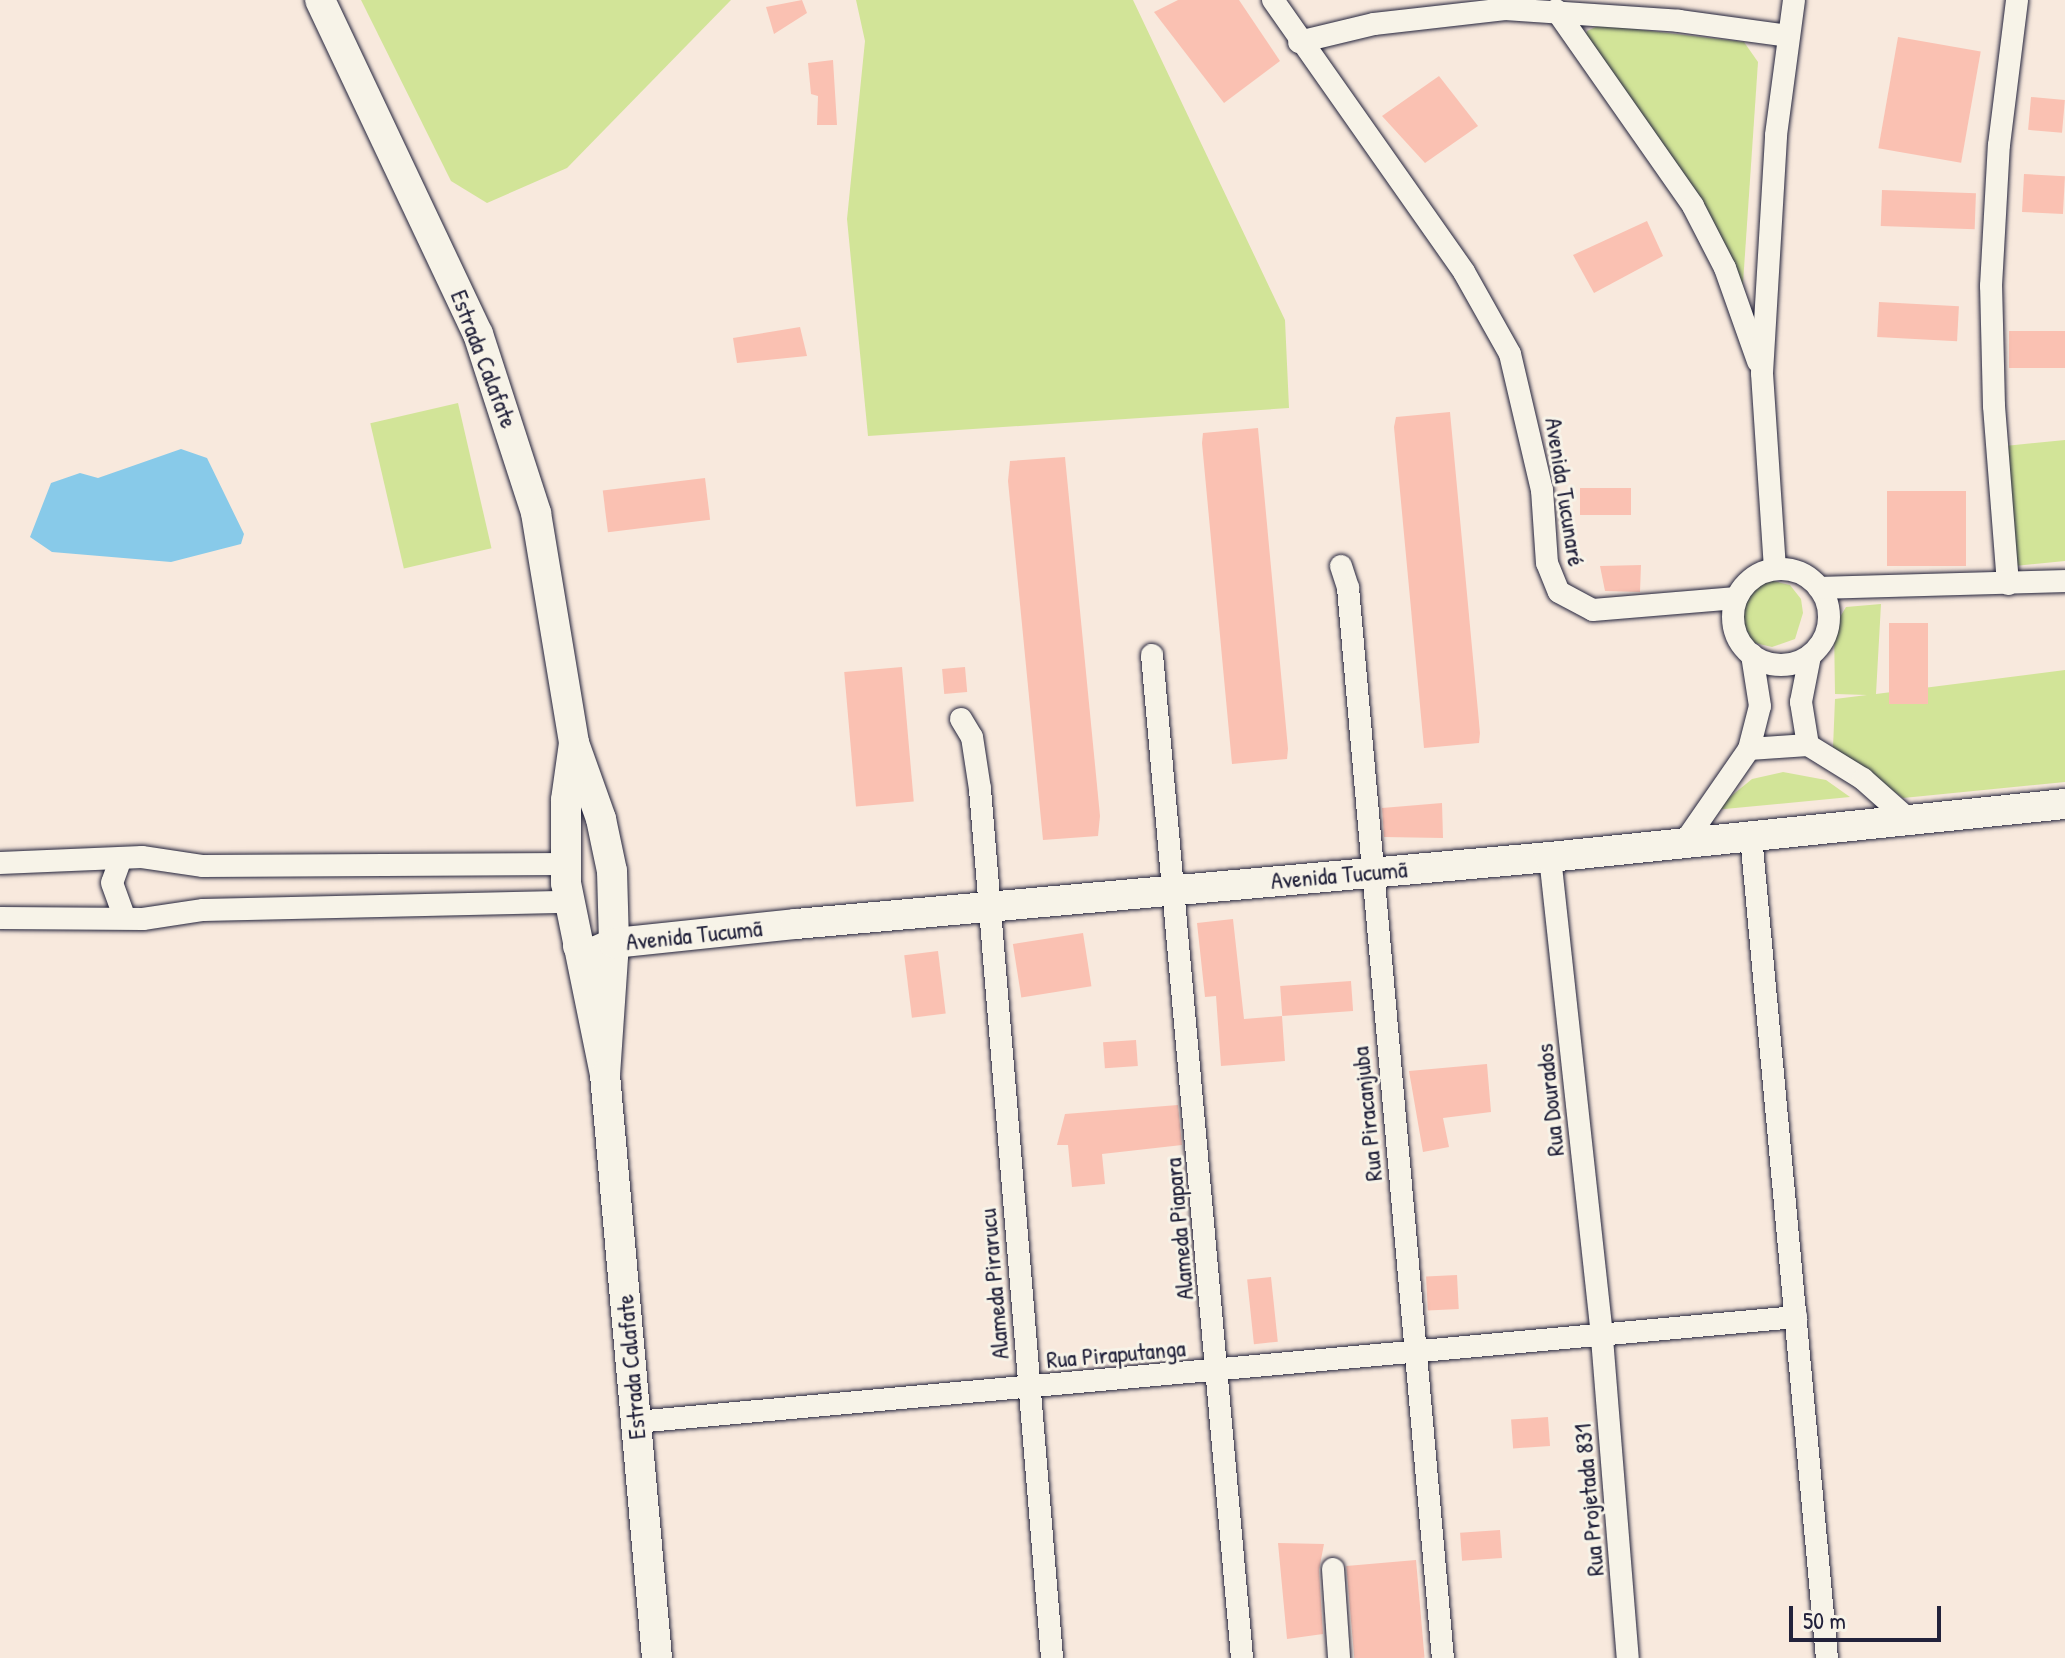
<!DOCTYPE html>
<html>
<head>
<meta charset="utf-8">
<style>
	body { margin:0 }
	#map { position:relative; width:2065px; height:1658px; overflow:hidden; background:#f8e9dd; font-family:"Patrick Hand",sans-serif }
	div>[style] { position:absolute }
	.green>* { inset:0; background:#d2e498; transform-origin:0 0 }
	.water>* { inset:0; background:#88cae9 }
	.building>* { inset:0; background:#fac1b2; transform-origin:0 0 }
	.roads { filter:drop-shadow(0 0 2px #22223b) drop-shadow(0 0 2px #22223b) }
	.street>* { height:22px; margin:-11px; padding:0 11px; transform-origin:11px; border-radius:11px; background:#f7f3e8 }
	.street>.ring { margin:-11px; padding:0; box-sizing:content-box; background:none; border:22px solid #f7f3e8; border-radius:50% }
	.secondary>* { height:30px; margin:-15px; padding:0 15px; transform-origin:15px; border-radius:15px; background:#f7f3e8 }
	span { translate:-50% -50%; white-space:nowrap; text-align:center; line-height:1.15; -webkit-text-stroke:6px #f7f3e8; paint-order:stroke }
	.street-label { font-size:24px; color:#22223b }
	.scale { position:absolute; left:1789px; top:1606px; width:152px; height:36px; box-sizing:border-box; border:4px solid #22223b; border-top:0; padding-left:10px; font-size:24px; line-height:28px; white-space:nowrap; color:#22223b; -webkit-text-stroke:6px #f7f3e8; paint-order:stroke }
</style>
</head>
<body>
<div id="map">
	<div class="green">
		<div style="clip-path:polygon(361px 0,731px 0,567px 168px,487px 203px,451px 181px)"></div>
		<div style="clip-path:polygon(856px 0,1133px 0,1285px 320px,1289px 408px,868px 436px,847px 219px,865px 41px)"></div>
		<div style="clip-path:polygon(1600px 25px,1744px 42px,1758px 62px,1742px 298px,1583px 43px,1587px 31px)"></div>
		<div style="left:458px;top:403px;width:149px;height:90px;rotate:77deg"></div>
		<div style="clip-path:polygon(2065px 440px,2065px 561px,2015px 566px,2005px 446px)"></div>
		<div style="clip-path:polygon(1769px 580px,1790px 585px,1801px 599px,1803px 613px,1795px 639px,1772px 647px,1755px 643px,1741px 631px,1738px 613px,1743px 588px)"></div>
		<div style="clip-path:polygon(1881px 604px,1876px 694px,2065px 670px,2065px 782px,1903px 798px,1833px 748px,1835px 699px,1867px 695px,1835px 694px,1834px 627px,1846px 607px)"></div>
		<div style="clip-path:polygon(1783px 772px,1826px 780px,1850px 797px,1714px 810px,1752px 779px)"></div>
	</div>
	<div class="water">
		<div style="clip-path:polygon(181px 449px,207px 458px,244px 534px,241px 544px,171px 562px,52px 552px,30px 537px,51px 483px,80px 473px,98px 478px)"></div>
	</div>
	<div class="building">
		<div style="clip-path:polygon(802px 0,807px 13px,774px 34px,766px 7px)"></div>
		<div style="clip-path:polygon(1178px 0,1239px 0,1280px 61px,1224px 103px,1154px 12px)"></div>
		<div style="left:1898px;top:37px;width:84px;height:113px;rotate:10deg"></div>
		<div style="clip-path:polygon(833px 60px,837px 125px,817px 125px,818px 96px,811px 94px,808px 63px)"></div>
		<div style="clip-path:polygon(1439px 76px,1478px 126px,1425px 163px,1382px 116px)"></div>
		<div style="left:2031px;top:97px;width:34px;height:33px;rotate:5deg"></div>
		<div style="left:2024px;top:174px;width:41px;height:38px;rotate:3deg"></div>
		<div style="left:1882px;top:190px;width:94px;height:36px;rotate:2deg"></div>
		<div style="clip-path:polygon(1647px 221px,1663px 256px,1594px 293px,1573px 255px)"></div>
		<div style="left:1879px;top:302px;width:80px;height:35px;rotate:3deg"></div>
		<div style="clip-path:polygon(800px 327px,807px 356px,737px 363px,733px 338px)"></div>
		<div style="left:2065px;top:331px;width:37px;height:56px;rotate:90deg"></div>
		<div style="clip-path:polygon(1450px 412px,1480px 733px,1479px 743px,1424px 748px,1394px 427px,1396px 417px)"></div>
		<div style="clip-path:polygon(1258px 428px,1288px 749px,1287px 759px,1232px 764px,1202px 443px,1203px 433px)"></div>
		<div style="clip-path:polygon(1065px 457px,1100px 816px,1098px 836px,1043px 840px,1008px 481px,1010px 461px)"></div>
		<div style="left:705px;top:478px;width:42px;height:103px;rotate:83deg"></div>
		<div style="left:1631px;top:488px;width:27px;height:51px;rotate:90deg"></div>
		<div style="left:1887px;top:491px;width:79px;height:75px"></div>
		<div style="clip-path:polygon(1641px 565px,1640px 592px,1605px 591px,1600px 566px)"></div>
		<div style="left:1889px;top:623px;width:39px;height:81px"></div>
		<div style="left:902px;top:667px;width:135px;height:58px;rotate:85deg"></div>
		<div style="left:965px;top:667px;width:25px;height:23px;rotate:85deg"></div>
		<div style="clip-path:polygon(1442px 803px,1443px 838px,1384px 837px,1382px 808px)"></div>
		<div style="clip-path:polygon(1233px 919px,1244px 1019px,1282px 1016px,1285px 1061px,1221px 1066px,1216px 996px,1205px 997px,1197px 923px)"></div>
		<div style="left:1083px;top:933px;width:54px;height:71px;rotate:81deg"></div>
		<div style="left:938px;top:951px;width:63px;height:34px;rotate:83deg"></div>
		<div style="left:1351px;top:981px;width:30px;height:71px;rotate:86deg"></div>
		<div style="left:1136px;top:1040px;width:26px;height:33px;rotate:86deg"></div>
		<div style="clip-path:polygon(1487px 1064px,1491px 1112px,1443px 1118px,1449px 1147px,1423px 1152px,1409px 1071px)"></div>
		<div style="clip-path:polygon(1178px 1105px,1182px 1145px,1102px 1154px,1105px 1184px,1072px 1187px,1068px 1145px,1057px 1145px,1065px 1114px)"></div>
		<div style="left:1457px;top:1275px;width:34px;height:31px;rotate:87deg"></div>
		<div style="left:1271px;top:1277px;width:65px;height:24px;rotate:84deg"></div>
		<div style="left:1548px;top:1417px;width:29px;height:37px;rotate:86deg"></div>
		<div style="left:1500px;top:1530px;width:28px;height:40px;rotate:86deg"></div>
		<div style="clip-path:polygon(1278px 1543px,1324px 1544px,1319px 1570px,1323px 1634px,1287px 1639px)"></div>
		<div style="left:1416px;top:1560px;width:98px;height:70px;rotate:85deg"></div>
	</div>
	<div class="roads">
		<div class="street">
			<div style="left:1273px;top:0;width:332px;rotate:54.9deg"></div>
			<div style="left:1464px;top:272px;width:94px;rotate:60.7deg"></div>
			<div style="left:1510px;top:354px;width:140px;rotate:76.8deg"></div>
			<div style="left:1542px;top:490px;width:73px;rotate:86.1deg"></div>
			<div style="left:1547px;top:563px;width:31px;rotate:68deg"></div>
			<div style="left:1559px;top:592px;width:38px;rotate:28deg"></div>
			<div style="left:1593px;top:610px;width:144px;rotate:-4.8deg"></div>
			<div style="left:1556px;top:10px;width:239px;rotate:55deg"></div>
			<div style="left:1693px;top:206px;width:70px;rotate:62.7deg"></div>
			<div style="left:1725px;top:268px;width:99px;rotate:70.5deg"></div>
			<div style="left:1299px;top:42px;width:77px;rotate:-13.5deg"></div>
			<div style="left:1374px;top:24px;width:132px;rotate:-6.5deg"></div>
			<div style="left:1505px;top:9px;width:174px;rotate:3.9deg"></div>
			<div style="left:1679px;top:21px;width:110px;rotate:7.8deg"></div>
			<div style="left:1341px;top:566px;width:23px;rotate:72deg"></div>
			<div style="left:1348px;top:588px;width:1074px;rotate:84.93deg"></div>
			<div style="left:1775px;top:569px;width:196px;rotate:-93.8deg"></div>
			<div style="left:1762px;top:373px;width:238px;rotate:-86.6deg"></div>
			<div style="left:1776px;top:135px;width:136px;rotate:-82.4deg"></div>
			<div class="ring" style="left:1733px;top:569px;width:74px;height:74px"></div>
			<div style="left:2008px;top:584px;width:179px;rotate:-94.5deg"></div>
			<div style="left:1994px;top:406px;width:120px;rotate:-91.4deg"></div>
			<div style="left:1991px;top:286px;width:141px;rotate:-86.8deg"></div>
			<div style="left:1999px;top:145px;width:146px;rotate:-82.9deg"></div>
			<div style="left:1819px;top:588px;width:246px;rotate:-1.6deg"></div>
			<div style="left:1152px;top:655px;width:1007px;rotate:84.87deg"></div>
			<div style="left:1810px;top:656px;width:47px;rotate:101.1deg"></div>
			<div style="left:1801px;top:702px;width:44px;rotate:80.8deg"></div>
			<div style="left:1808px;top:745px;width:65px;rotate:31.7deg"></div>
			<div style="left:1863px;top:779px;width:62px;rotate:41.7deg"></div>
			<div style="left:961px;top:719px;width:21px;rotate:59deg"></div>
			<div style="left:972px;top:737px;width:53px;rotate:81.3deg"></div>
			<div style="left:980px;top:789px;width:872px;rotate:85.26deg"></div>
			<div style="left:1749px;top:749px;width:59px;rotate:-3.9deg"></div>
			<div style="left:1751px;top:836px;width:826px;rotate:84.72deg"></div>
			<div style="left:1684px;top:843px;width:114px;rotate:-55.3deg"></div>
			<div style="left:1749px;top:749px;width:44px;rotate:-75.7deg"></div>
			<div style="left:1760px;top:706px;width:52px;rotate:-98.9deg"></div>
			<div style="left:1550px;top:857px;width:484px;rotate:83.8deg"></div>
			<div style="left:1602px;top:1338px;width:321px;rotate:85.4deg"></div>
			<div style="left:120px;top:861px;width:23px;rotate:110deg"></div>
			<div style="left:112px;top:883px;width:35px;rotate:70deg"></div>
			<div style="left:0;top:863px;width:142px;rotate:-2.4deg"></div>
			<div style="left:142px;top:857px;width:62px;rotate:8.4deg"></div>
			<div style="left:203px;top:866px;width:362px;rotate:-0.3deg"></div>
			<div style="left:0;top:918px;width:143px;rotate:0.4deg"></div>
			<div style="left:143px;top:919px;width:61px;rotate:-8.5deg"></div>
			<div style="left:203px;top:910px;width:366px;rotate:-1.3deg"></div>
			<div style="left:636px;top:1422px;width:1165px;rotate:-5.17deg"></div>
			<div style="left:1333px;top:1569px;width:89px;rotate:86.1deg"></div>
		</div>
		<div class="secondary">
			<div style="left:320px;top:0;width:369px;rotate:64.7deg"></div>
			<div style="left:478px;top:334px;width:188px;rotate:72deg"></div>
			<div style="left:536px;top:513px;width:233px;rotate:80.6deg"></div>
			<div style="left:574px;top:743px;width:81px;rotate:70.4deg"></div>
			<div style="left:601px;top:819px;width:53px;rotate:78.1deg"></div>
			<div style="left:612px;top:871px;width:72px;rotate:88.4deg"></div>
			<div style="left:614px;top:943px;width:132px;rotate:93.9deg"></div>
			<div style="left:574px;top:743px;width:58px;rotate:98deg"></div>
			<div style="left:566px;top:800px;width:83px;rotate:90deg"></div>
			<div style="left:566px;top:883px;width:196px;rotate:78.5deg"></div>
			<div style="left:605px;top:1075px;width:585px;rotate:84.9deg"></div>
			<div style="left:578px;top:946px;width:16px;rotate:27deg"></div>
			<div style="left:592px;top:953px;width:24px;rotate:-24deg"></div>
			<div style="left:614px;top:943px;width:183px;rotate:-6deg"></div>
			<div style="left:796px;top:924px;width:757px;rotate:-5.08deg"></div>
			<div style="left:1550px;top:857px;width:518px;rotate:-5.88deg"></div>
		</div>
	</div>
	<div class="street-label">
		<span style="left:484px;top:359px;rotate:69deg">Estrada Calafate</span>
		<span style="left:1565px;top:492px;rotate:81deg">Avenida Tucunaré</span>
		<span style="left:1339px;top:875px;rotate:-5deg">Avenida Tucumã</span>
		<span style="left:694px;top:935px;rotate:-6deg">Avenida Tucumã</span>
		<span style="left:1550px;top:1100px;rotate:-96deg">Rua Dourados</span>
		<span style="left:1367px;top:1114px;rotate:-96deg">Rua Piracanjuba</span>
		<span style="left:1179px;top:1229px;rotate:-95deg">Alameda Piapara</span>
		<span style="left:994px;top:1284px;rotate:-95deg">Alameda Pirarucu</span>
		<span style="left:1116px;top:1354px;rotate:-5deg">Rua Piraputanga</span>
		<span style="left:631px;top:1367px;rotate:-95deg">Estrada Calafate</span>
		<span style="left:1589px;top:1500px;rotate:-95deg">Rua Projetada 831</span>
	</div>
	<div class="scale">50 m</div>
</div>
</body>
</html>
